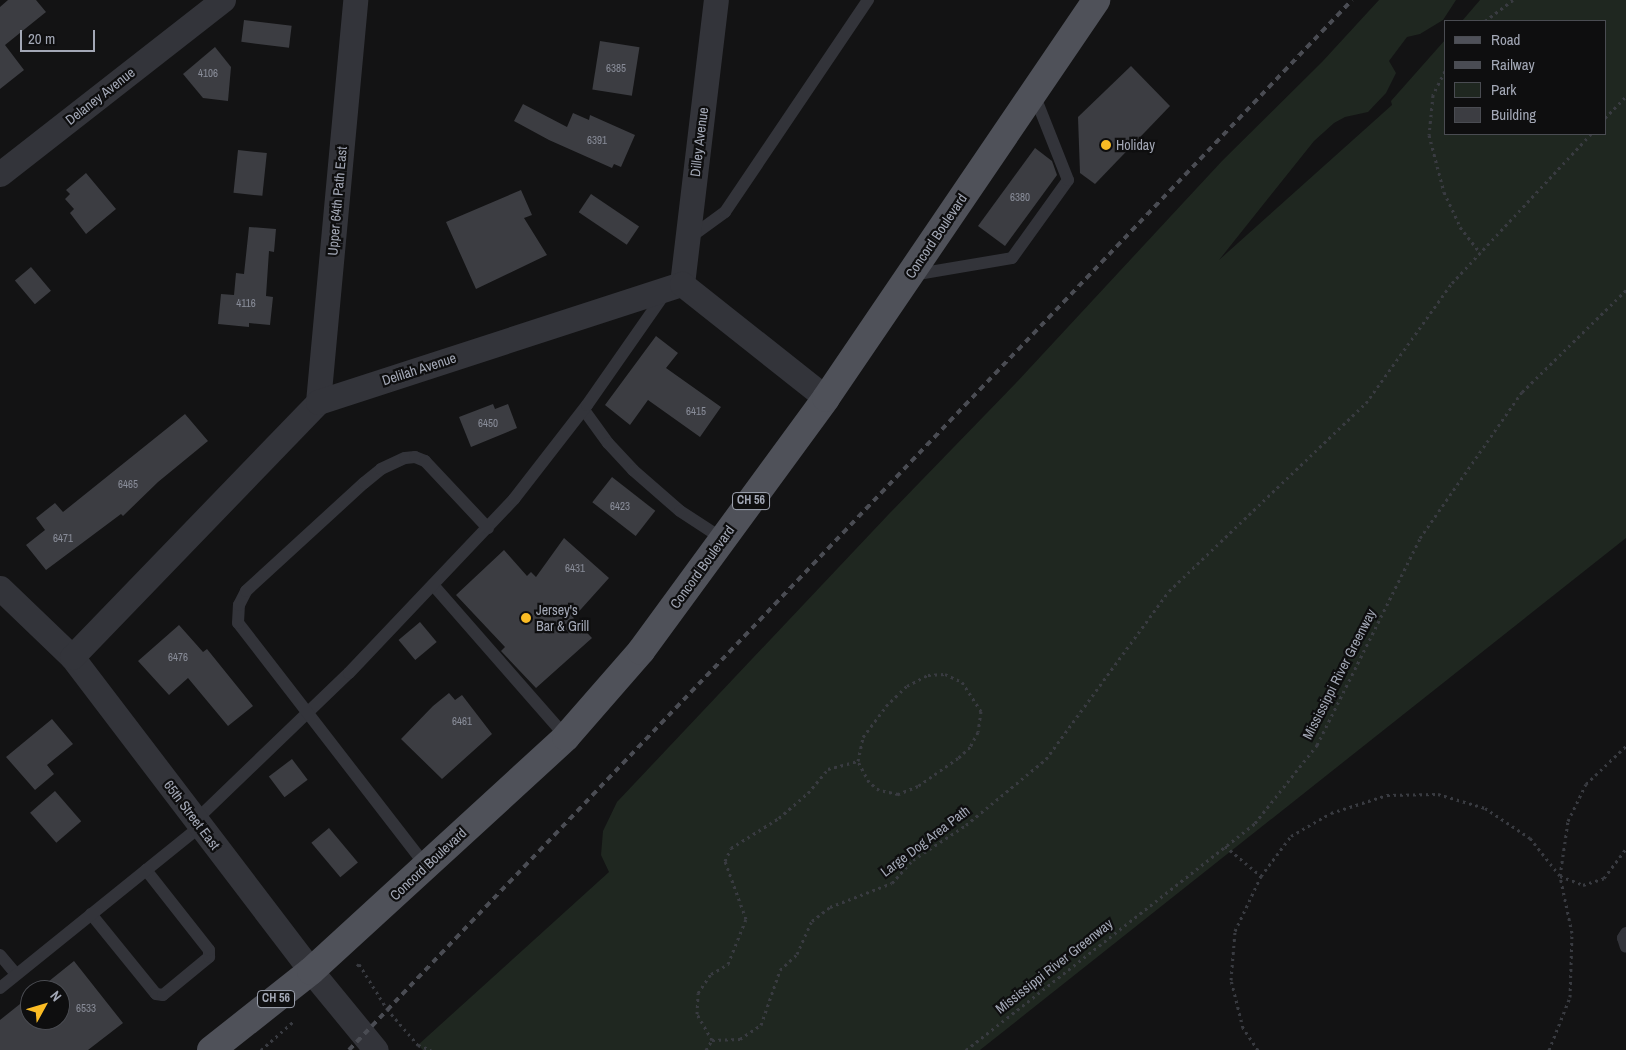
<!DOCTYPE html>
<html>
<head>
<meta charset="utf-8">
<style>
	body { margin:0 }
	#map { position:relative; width:1626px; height:1050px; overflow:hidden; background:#131314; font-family:"Archivo Narrow",sans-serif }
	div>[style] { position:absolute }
	.green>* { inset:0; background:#1f2720 }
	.building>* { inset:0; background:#3c3d42; transform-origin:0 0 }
	.path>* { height:3px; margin-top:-1.5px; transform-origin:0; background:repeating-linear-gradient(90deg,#393b41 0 2.5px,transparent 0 6.5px) }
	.service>* { height:12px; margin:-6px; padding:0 6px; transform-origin:6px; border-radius:6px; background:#33343a }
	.minor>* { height:25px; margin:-12.5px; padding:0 12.5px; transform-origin:12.5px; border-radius:12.5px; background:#33343a }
	.primary>* { height:28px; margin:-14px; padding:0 14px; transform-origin:14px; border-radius:14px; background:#4f5159 }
	.rail>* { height:4px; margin-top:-2px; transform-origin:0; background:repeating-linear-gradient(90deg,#4a4c53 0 6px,transparent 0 11px) }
	.dots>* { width:14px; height:14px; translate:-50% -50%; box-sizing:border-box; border:2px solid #0e0e0f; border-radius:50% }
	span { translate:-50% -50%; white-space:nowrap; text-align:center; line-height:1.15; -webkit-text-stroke:4.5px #0e0e0f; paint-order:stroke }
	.number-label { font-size:11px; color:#898d99 }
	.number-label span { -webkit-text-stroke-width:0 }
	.shield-label span { padding:1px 4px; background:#0e0e0f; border:1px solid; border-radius:4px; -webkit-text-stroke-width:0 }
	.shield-label { font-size:12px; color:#a3a8b6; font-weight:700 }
	.street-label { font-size:14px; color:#a3a8b6 }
	.poi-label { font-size:14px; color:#a3a8b6 }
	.left { translate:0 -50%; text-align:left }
	.legend { position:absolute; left:1444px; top:20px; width:162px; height:115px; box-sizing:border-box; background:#0e0e0f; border:1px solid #4a4c52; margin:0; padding:6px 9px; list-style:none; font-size:15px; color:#a3a8b6 }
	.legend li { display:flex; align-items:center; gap:10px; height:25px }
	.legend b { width:25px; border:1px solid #4a4c52 }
	.north { position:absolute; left:20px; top:980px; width:50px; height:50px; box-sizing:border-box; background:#0e0e0f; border:1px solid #4a4c52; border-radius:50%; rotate:51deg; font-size:14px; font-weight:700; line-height:20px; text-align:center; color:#a3a8b6 }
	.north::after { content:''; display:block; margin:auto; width:18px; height:22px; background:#fbbc24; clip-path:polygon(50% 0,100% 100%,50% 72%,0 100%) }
	.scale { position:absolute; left:20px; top:30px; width:75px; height:22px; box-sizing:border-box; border:2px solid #a3a8b6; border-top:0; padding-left:6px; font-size:15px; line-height:18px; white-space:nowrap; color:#a3a8b6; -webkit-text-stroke:4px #0e0e0f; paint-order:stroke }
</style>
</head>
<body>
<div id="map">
	<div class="green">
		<div style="clip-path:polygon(1379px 0,1456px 0,1443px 20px,1420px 34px,1407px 37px,1389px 61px,1396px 73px,1386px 93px,1368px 112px,1345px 117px,1334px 123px,1314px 141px,1219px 260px,1392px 105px,1391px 101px,1445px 40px,1445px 134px,1605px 134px,1605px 21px,1462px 21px,1480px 0,1626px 0,1626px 538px,980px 1050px,423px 1050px,418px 1045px,609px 872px,601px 855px,603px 831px,617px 802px,888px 515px,1015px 384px,1222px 161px,1322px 62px)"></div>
	</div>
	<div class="building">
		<div style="clip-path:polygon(8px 0,36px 0,46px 12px,5px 45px,24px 70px,0 89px,0 7px)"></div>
		<div style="left:244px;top:20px;width:48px;height:22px;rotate:7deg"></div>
		<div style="left:600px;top:41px;width:40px;height:49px;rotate:9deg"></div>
		<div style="clip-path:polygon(215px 47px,231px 67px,228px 101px,203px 98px,183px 74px)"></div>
		<div style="clip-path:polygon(1131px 66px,1170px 106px,1095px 184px,1080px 173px,1078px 117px)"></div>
		<div style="clip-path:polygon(523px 104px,567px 127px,573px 113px,589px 120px,590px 115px,635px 135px,621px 167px,614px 164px,612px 168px,549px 140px,514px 121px)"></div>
		<div style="clip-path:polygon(1035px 148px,1052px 161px,1057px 175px,1005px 246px,978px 226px)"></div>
		<div style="left:238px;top:150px;width:29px;height:43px;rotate:6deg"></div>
		<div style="clip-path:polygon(86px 173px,116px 209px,86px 234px,70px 213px,74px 209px,65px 199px,70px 194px,66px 190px)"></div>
		<div style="clip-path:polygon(521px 190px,532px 215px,524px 218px,547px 255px,476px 289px,446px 222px)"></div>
		<div style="left:591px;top:194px;width:58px;height:22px;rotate:34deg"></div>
		<div style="clip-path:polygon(249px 227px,276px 229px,274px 252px,269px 251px,266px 296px,273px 297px,270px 325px,249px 323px,249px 327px,218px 324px,221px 294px,234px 295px,236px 273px,244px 274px)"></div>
		<div style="left:31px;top:267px;width:31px;height:21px;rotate:50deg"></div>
		<div style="clip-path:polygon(656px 336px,678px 353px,666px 368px,721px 407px,700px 437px,648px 400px,630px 425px,605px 405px)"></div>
		<div style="clip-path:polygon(493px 404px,495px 409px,508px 404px,517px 428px,471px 447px,459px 417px)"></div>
		<div style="clip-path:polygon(185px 414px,208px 441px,158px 482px,123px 516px,121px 514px,46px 570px,26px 545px,45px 530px,36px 518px,55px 503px,63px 512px)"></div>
		<div style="left:612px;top:477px;width:55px;height:32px;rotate:38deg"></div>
		<div style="clip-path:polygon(564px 538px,609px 578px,573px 618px,592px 638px,536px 688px,501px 651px,505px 647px,456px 595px,504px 550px,527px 576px,531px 572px,536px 577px)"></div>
		<div style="left:420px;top:622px;width:26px;height:28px;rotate:50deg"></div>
		<div style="clip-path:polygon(179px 625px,203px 652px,207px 649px,253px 706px,228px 726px,188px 678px,169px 695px,138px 661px)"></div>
		<div style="clip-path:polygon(449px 693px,455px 700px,462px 695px,492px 734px,442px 779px,401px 739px,433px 706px)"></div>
		<div style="clip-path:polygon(52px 719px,73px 744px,47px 765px,54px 774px,35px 790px,6px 757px)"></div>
		<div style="left:292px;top:759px;width:26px;height:29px;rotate:53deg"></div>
		<div style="left:55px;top:791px;width:40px;height:33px;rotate:49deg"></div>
		<div style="left:329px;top:828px;width:45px;height:23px;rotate:50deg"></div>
		<div style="clip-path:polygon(74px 961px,123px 1023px,88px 1050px,0 1050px,0 1020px,30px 996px,30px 1020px,60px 1020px,60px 990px,38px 990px)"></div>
	</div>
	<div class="path">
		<div style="left:1485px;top:21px;width:35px;rotate:-37deg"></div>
		<div style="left:1445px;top:71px;width:27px;rotate:117deg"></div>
		<div style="left:1433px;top:95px;width:40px;rotate:95.7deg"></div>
		<div style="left:1429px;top:135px;width:59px;rotate:75.3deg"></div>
		<div style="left:1444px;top:192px;width:38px;rotate:65deg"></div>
		<div style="left:1460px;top:227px;width:33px;rotate:52deg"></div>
		<div style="left:1605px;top:118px;width:30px;rotate:-46deg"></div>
		<div style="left:1225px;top:846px;width:47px;rotate:39.8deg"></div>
		<div style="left:357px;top:966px;width:3px;rotate:-45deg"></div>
		<div style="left:359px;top:964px;width:53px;rotate:58.1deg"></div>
		<div style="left:387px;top:1009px;width:48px;rotate:49.3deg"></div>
		<div style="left:418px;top:1045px;width:14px;rotate:21deg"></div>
		<div style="left:712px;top:1040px;width:28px;rotate:-2deg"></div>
		<div style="left:740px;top:1039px;width:25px;rotate:-34deg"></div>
		<div style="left:761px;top:1025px;width:58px;rotate:-70.9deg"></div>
		<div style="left:780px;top:970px;width:23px;rotate:-43deg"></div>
		<div style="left:797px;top:954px;width:36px;rotate:-66deg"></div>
		<div style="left:812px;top:921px;width:23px;rotate:-38deg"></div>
		<div style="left:830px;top:907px;width:66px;rotate:-21.2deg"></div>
		<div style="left:892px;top:883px;width:31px;rotate:-48deg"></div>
		<div style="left:913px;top:860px;width:64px;rotate:-33.4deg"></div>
		<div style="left:966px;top:825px;width:104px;rotate:-39.5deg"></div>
		<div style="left:1046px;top:759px;width:208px;rotate:-53.8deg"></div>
		<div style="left:1169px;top:591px;width:272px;rotate:-43.7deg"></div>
		<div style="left:1366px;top:403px;width:148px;rotate:-54.4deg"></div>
		<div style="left:1452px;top:283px;width:204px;rotate:-47deg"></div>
		<div style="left:261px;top:1050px;width:44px;rotate:-41.3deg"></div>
		<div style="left:706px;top:1050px;width:12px;rotate:-59deg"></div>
		<div style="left:712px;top:1040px;width:30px;rotate:-120deg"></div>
		<div style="left:697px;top:1014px;width:21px;rotate:-87deg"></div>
		<div style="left:698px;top:993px;width:23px;rotate:-56deg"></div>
		<div style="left:711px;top:974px;width:20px;rotate:-30deg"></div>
		<div style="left:728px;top:964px;width:48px;rotate:-68.2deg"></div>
		<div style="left:746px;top:919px;width:62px;rotate:-109.9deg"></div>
		<div style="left:725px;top:861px;width:14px;rotate:-65deg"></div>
		<div style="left:731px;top:848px;width:57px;rotate:-32deg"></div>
		<div style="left:779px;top:818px;width:38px;rotate:-41deg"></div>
		<div style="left:808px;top:793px;width:31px;rotate:-50deg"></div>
		<div style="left:828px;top:769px;width:31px;rotate:-15deg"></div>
		<div style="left:858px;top:761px;width:25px;rotate:-78deg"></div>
		<div style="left:863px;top:737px;width:39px;rotate:-53deg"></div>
		<div style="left:886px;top:706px;width:29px;rotate:-44deg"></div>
		<div style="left:907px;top:686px;width:24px;rotate:-28deg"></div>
		<div style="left:928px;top:675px;width:17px;rotate:-3deg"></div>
		<div style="left:945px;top:674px;width:19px;rotate:25deg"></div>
		<div style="left:962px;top:682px;width:35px;rotate:57deg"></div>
		<div style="left:981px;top:711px;width:21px;rotate:98deg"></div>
		<div style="left:978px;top:732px;width:17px;rotate:118deg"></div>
		<div style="left:970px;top:747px;width:16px;rotate:137deg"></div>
		<div style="left:958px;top:758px;width:49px;rotate:145deg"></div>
		<div style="left:918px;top:786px;width:22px;rotate:158deg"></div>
		<div style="left:898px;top:794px;width:19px;rotate:-168deg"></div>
		<div style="left:879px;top:790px;width:13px;rotate:-141deg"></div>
		<div style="left:869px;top:782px;width:24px;rotate:-118deg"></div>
		<div style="left:966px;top:1050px;width:367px;rotate:-38.1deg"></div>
		<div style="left:1255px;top:823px;width:100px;rotate:-51.5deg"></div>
		<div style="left:1317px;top:745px;width:231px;rotate:-63.5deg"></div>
		<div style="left:1420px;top:538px;width:178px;rotate:-55.1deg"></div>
		<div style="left:1522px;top:392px;width:146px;rotate:-44.4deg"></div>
		<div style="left:1258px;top:1050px;width:27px;rotate:-124deg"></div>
		<div style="left:1243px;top:1028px;width:49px;rotate:-104deg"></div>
		<div style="left:1231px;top:980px;width:49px;rotate:-85.3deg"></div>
		<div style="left:1235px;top:931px;width:61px;rotate:-64.7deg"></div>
		<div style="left:1261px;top:876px;width:50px;rotate:-53.1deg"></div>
		<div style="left:1291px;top:836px;width:46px;rotate:-29.9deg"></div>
		<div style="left:1331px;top:813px;width:59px;rotate:-17.8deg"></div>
		<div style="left:1387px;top:795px;width:51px;rotate:-1.1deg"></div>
		<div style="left:1438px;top:794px;width:49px;rotate:16.6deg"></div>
		<div style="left:1485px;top:808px;width:54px;rotate:33.7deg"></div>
		<div style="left:1530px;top:838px;width:48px;rotate:51.7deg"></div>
		<div style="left:1560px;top:876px;width:25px;rotate:21deg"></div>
		<div style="left:1583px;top:885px;width:22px;rotate:-18deg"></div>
		<div style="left:1604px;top:878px;width:36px;rotate:-53deg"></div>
		<div style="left:1549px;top:1050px;width:57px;rotate:-68.4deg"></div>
		<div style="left:1570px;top:997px;width:64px;rotate:-88.2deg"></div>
		<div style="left:1572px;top:933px;width:58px;rotate:-101.9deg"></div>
		<div style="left:1560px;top:876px;width:56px;rotate:-81.7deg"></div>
		<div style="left:1568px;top:821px;width:41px;rotate:-64.1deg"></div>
		<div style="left:1586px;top:784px;width:55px;rotate:-43.5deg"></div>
	</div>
	<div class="service">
		<div style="left:688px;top:239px;width:46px;rotate:-36.1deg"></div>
		<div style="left:725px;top:212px;width:256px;rotate:-56deg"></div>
		<div style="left:912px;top:275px;width:101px;rotate:-9.6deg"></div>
		<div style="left:1012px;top:258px;width:96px;rotate:-54.3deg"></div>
		<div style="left:1068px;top:180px;width:92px;rotate:-111.6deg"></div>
		<div style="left:584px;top:410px;width:41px;rotate:54deg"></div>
		<div style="left:608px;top:443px;width:37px;rotate:47deg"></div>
		<div style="left:633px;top:470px;width:62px;rotate:41.1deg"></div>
		<div style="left:680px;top:511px;width:51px;rotate:33.1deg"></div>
		<div style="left:434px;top:586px;width:201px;rotate:48.8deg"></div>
		<div style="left:196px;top:820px;width:212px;rotate:-43.9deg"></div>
		<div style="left:349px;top:673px;width:240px;rotate:-46.5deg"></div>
		<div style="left:514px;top:499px;width:119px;rotate:-52.2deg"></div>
		<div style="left:587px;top:405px;width:136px;rotate:-55.1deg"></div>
		<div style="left:426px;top:866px;width:307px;rotate:-127.7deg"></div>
		<div style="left:238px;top:623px;width:18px;rotate:-87deg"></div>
		<div style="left:239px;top:605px;width:16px;rotate:-63deg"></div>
		<div style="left:246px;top:591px;width:160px;rotate:-42.5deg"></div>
		<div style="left:364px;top:483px;width:22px;rotate:-39deg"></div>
		<div style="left:381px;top:469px;width:26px;rotate:-25deg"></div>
		<div style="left:405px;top:458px;width:10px;rotate:-6deg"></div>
		<div style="left:415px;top:457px;width:11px;rotate:22deg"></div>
		<div style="left:425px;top:461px;width:92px;rotate:46.8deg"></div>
		<div style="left:91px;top:914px;width:103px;rotate:50.9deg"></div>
		<div style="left:156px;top:994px;width:7px;rotate:8deg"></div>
		<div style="left:163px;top:995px;width:60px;rotate:-39.6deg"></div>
		<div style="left:209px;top:957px;width:7px;rotate:-90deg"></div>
		<div style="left:209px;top:950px;width:102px;rotate:-128.2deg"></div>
		<div style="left:1626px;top:933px;width:6px;rotate:121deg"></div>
		<div style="left:1623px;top:938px;width:9px;rotate:72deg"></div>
		<div style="left:0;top:955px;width:25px;rotate:50deg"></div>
		<div style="left:0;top:988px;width:258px;rotate:-38.9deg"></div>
	</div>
	<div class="minor">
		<div style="left:0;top:174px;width:283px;rotate:-38deg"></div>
		<div style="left:682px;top:284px;width:286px;rotate:-83.2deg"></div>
		<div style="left:318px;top:402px;width:404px;rotate:-84.7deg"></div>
		<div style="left:0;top:588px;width:100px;rotate:43.8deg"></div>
		<div style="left:72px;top:657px;width:395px;rotate:52.7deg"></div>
		<div style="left:311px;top:971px;width:102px;rotate:50.6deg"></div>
		<div style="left:72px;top:657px;width:354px;rotate:-46deg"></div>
		<div style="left:318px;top:402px;width:383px;rotate:-18deg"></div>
		<div style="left:682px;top:284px;width:184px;rotate:38.4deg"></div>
	</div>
	<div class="primary">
		<div style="left:211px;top:1050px;width:127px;rotate:-38.3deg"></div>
		<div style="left:311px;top:971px;width:346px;rotate:-42.5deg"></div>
		<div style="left:566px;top:737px;width:114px;rotate:-48.9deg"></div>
		<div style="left:641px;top:651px;width:313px;rotate:-53.8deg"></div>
		<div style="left:826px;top:398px;width:481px;rotate:-55.8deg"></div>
	</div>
	<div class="rail">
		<div style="left:349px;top:1050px;width:1452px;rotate:-46.31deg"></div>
	</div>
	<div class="dots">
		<div style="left:1106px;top:145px;background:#fbbc24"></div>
		<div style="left:526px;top:618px;background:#fbbc24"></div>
	</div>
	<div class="number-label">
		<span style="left:616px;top:68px">6385</span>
		<span style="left:208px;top:73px">4106</span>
		<span style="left:597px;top:140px">6391</span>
		<span style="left:1020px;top:197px">6380</span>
		<span style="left:246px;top:303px">4116</span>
		<span style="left:696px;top:411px">6415</span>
		<span style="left:488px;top:423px">6450</span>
		<span style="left:128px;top:484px">6465</span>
		<span style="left:620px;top:506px">6423</span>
		<span style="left:63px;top:538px">6471</span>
		<span style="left:575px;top:568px">6431</span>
		<span style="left:178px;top:657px">6476</span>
		<span style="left:462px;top:721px">6461</span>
		<span style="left:86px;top:1008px">6533</span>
	</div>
	<div class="shield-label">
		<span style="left:751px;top:501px">CH 56</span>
		<span style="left:276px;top:999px">CH 56</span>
	</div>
	<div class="street-label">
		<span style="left:100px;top:96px;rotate:-38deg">Delaney Avenue</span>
		<span style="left:699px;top:142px;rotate:-83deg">Dilley Avenue</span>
		<span style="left:337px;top:201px;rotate:-85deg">Upper 64th Path East</span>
		<span style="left:936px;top:236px;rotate:-56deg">Concord Boulevard</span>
		<span style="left:419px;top:369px;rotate:-18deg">Delilah Avenue</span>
		<span style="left:702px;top:567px;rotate:-54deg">Concord Boulevard</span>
		<span style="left:1339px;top:674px;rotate:-63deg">Mississippi River Greenway</span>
		<span style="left:192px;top:815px;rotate:53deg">65th Street East</span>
		<span style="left:925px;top:841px;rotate:-37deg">Large Dog Area Path</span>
		<span style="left:428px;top:864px;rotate:-43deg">Concord Boulevard</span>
		<span style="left:1054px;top:966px;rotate:-38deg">Mississippi River Greenway</span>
	</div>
	<div class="poi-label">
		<span class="left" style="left:1116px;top:145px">Holiday</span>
		<span class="left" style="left:536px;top:618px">Jersey's<br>Bar &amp; Grill</span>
	</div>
	<ul class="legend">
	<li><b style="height:6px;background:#4f5159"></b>Road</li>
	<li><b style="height:6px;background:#4a4c53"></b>Railway</li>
	<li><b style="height:14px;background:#1f2720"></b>Park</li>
	<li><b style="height:14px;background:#3c3d42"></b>Building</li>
	</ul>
	<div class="north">N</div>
	<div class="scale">20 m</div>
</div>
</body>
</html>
